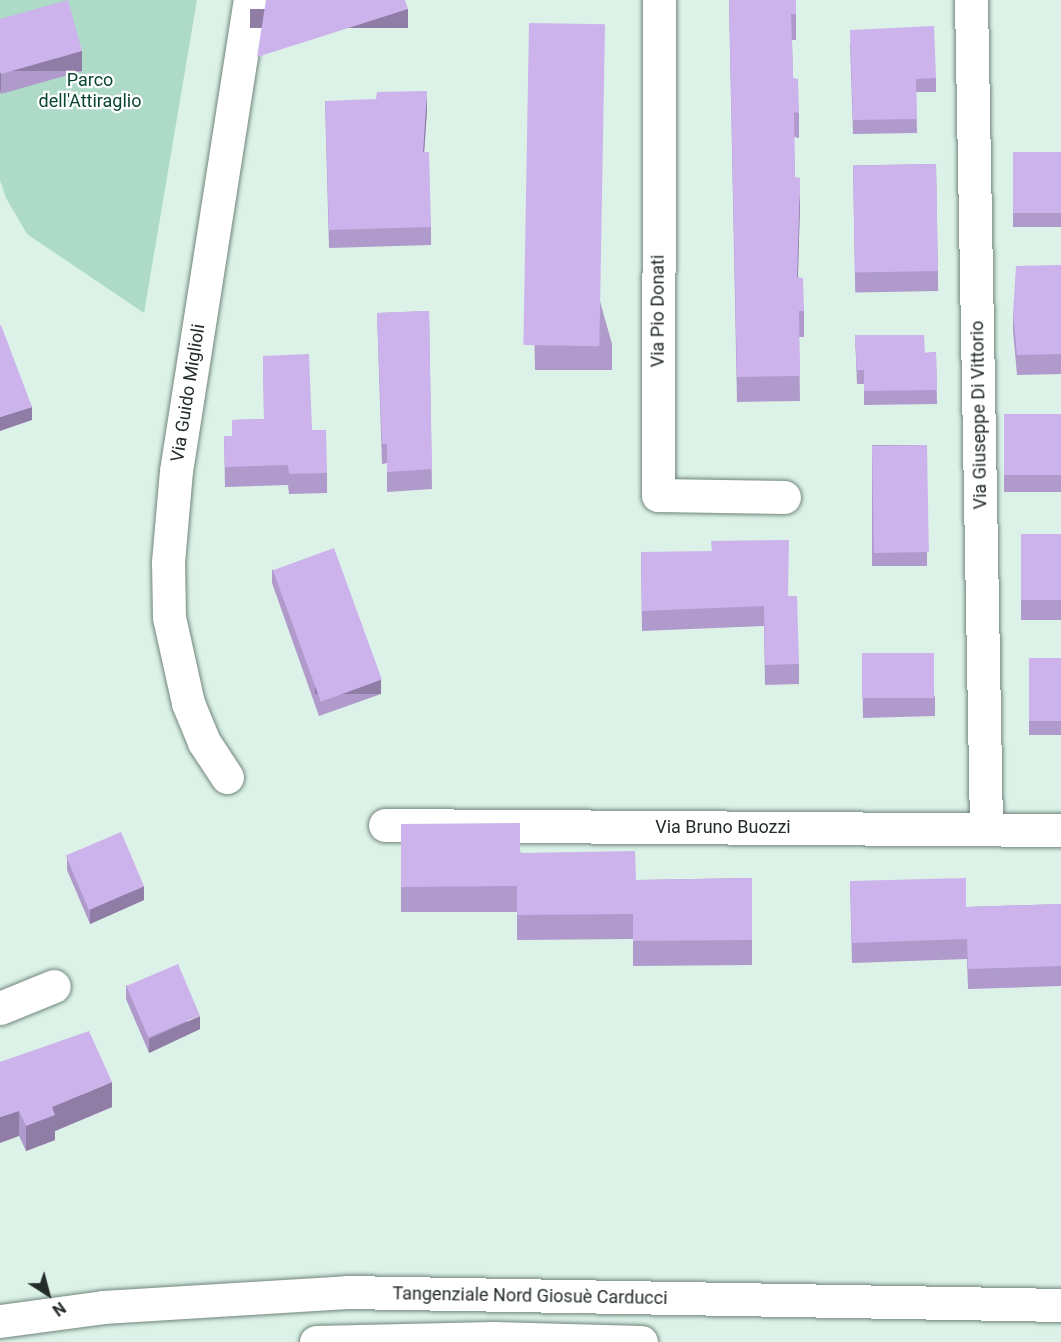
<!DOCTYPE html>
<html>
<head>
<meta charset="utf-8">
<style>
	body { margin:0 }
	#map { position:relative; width:1061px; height:1342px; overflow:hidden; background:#dcf2e8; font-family:Roboto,sans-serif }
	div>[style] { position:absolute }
	.green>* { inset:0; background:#addbc7 }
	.roads { filter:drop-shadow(0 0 2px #71857b) drop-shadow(0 0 2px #71857b) }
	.street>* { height:33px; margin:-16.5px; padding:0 16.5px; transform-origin:16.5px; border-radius:16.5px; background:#fff }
	.highway>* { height:33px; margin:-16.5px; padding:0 16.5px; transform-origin:16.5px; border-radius:16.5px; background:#fff }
	.wall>* { inset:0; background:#af9acb; transform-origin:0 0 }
	.shaded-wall>* { inset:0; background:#8f7da5; transform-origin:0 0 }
	.building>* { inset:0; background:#ccb3ec; transform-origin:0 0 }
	span { translate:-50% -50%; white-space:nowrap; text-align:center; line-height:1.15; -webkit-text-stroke:4.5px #fff; paint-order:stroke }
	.park-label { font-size:18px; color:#094632 }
	.street-label { font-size:18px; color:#232c28 }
	.north { position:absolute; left:18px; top:1264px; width:60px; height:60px; -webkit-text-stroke:4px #fff; paint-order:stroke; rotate:144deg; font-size:16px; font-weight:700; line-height:24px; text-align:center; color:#232c28 }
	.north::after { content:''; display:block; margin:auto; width:21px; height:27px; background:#232c28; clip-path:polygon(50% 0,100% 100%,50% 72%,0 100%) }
</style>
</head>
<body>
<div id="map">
	<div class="green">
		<div style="clip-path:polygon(0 0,197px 0,144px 313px,27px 234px,6px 198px,0 180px)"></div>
	</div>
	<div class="roads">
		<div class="street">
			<div style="left:659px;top:0;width:495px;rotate:90.1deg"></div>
			<div style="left:658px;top:495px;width:126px;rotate:0.9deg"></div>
			<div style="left:971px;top:0;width:829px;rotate:88.96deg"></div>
			<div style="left:227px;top:777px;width:42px;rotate:-123.3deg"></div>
			<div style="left:204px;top:742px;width:42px;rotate:-112.3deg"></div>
			<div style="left:188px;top:703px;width:88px;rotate:-102.5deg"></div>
			<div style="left:169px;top:617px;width:55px;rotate:-91deg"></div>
			<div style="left:168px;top:562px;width:91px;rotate:-85deg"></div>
			<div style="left:176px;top:471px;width:477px;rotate:-81.1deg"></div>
			<div style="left:385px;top:825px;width:676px;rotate:0.42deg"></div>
			<div style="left:0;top:1008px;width:58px;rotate:-22.2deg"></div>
		</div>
		<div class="highway">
			<div style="left:0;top:1321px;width:104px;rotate:-7.7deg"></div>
			<div style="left:103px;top:1307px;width:244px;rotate:-3.5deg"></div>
			<div style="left:347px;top:1292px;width:714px;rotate:1.04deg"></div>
			<div style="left:316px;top:1342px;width:177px;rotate:-1.3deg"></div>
			<div style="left:493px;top:1338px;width:148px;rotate:1.5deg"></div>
		</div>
	</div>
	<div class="wall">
		<div style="clip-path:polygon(729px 0,796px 0,796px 40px,792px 40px,793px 78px,799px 113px,799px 138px,794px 137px,795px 177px,800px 203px,798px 277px,804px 311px,804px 337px,799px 337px,800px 401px,737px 402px)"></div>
		<div style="clip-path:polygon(0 19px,82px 71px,1px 94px,0 92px)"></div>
		<div style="clip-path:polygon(850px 43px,936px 78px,936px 92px,916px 92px,917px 133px,853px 134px)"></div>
		<div style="clip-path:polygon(529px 48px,612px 344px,612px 370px,535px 370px)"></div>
		<div style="clip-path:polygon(325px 101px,427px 109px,424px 152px,431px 227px,431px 245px,329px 248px)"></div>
		<div style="left:1061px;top:152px;width:75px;height:48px;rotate:90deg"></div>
		<div style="left:936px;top:164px;width:127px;height:83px;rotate:89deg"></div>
		<div style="clip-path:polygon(1061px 265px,1061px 374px,1017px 375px,1013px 331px,1013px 312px)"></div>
		<div style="clip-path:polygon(429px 311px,432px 489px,387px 492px,387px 463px,382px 464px,377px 313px)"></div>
		<div style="clip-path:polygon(855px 335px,925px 353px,936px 352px,937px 404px,864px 405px,864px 384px,857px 384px)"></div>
		<div style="clip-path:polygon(263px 356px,312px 430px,327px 473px,327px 493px,289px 494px,288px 485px,225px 487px,224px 436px,232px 436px,232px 420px,264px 419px)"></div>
		<div style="left:1061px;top:414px;width:78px;height:57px;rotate:90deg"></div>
		<div style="left:927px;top:445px;width:121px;height:55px;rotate:90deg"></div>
		<div style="left:1061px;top:534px;width:86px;height:40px;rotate:90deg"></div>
		<div style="clip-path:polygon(641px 552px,788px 596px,799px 664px,799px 684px,765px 685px,764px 626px,642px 631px)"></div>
		<div style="clip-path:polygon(272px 569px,381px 694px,319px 716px,272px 583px)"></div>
		<div style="clip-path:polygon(862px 653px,935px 696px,935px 716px,863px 718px)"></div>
		<div style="left:1061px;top:658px;width:77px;height:32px;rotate:90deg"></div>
		<div style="clip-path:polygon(401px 824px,636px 880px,752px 878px,752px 965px,633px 966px,633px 939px,517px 940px,517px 912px,401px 912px)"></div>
		<div style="clip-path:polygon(67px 857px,144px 900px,90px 924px,67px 870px)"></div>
		<div style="clip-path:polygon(850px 881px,966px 907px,1061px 904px,1061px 986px,968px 989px,967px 959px,852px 963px)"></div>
		<div style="clip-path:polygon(126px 985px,200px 1029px,149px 1053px,126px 999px)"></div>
		<div style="clip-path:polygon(0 1062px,112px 1107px,55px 1131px,55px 1140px,26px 1151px,19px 1136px)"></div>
	</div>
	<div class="shaded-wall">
		<div style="left:408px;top:9px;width:19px;height:158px;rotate:90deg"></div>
		<div style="left:82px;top:51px;width:20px;height:84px;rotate:90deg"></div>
		<div style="left:1px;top:71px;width:20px;height:1px;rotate:90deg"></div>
		<div style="clip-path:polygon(427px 91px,427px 109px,423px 170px,423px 152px)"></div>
		<div style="clip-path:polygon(800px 178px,800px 203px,797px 303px,797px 277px)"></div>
		<div style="clip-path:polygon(32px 407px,32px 420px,0 431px,0 417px)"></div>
		<div style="left:381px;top:680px;width:14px;height:66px;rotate:90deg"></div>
		<div style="clip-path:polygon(144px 886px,144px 900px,90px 924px,90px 910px)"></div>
		<div style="clip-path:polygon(200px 1016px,200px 1029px,149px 1053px,149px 1039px)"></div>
		<div style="clip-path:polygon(112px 1082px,112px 1107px,55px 1131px,55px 1140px,26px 1151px,26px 1126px,52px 1107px)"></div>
		<div style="clip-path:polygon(19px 1111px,19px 1136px,0 1143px,0 1117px)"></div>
	</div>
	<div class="building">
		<div style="clip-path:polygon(68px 0,82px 51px,1px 74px,0 72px,0 19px)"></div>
		<div style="clip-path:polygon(266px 0,405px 0,408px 9px,257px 57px)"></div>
		<div style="clip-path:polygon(729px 0,796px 0,796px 14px,791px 14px,793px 78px,798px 79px,799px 113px,794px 112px,795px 177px,800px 178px,797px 277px,803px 278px,804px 311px,799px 311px,800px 376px,737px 377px)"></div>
		<div style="left:529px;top:23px;width:76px;height:322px;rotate:1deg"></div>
		<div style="clip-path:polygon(934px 26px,936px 78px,916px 79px,917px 119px,853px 120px,850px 30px)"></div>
		<div style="clip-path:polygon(427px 91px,423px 152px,429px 152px,431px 227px,329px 230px,325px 101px,376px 99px,377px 92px)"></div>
		<div style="left:1061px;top:152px;width:61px;height:48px;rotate:90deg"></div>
		<div style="left:936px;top:164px;width:107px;height:83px;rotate:89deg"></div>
		<div style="clip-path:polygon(1061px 265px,1061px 354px,1017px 355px,1013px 312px,1016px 266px)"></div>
		<div style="clip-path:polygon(429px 311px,432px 469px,387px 472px,387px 444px,382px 444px,377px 313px)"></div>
		<div style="clip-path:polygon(1px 325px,32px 407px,0 417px,0 326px)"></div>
		<div style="clip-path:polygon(855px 335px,924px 335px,925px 353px,936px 352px,937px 390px,864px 391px,864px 370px,857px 370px)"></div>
		<div style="clip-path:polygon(309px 354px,312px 430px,326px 430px,327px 473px,289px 474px,288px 465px,225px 467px,224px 436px,232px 436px,232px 420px,264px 419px,263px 356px)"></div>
		<div style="left:1061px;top:414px;width:61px;height:57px;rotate:90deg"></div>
		<div style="left:927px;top:445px;width:107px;height:55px;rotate:89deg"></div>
		<div style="left:1061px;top:534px;width:66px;height:40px;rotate:90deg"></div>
		<div style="clip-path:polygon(789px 540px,788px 596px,797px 596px,799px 664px,765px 665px,764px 606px,642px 611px,641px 552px,712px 551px,711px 541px)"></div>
		<div style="left:334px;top:548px;width:140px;height:65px;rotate:70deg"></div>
		<div style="left:862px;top:653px;width:72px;height:45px"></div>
		<div style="left:1061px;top:658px;width:63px;height:32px;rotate:90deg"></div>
		<div style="clip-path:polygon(520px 823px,520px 853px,635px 851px,636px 880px,752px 878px,752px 940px,633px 941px,633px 914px,517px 915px,517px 886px,401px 887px,401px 824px)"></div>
		<div style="left:121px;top:832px;width:59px;height:60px;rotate:67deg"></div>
		<div style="clip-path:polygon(966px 878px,966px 907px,1061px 904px,1061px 966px,968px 969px,967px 939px,852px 943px,850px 881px)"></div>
		<div style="left:178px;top:964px;width:56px;height:56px;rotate:67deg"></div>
		<div style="clip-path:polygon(89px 1031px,112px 1082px,52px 1107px,55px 1115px,26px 1126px,19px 1111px,0 1117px,0 1062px)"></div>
	</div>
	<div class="park-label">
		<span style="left:90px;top:91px">Parco<br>dell'Attiraglio</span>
	</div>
	<div class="street-label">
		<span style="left:658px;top:311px;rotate:-90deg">Via Pio Donati</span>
		<span style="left:188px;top:393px;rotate:-81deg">Via Guido Miglioli</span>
		<span style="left:979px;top:415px;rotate:-91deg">Via Giuseppe Di Vittorio</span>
		<span style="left:723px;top:827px">Via Bruno Buozzi</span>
		<span style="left:530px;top:1296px;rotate:1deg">Tangenziale Nord Giosuè Carducci</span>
	</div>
	<div class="north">N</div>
</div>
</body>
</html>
